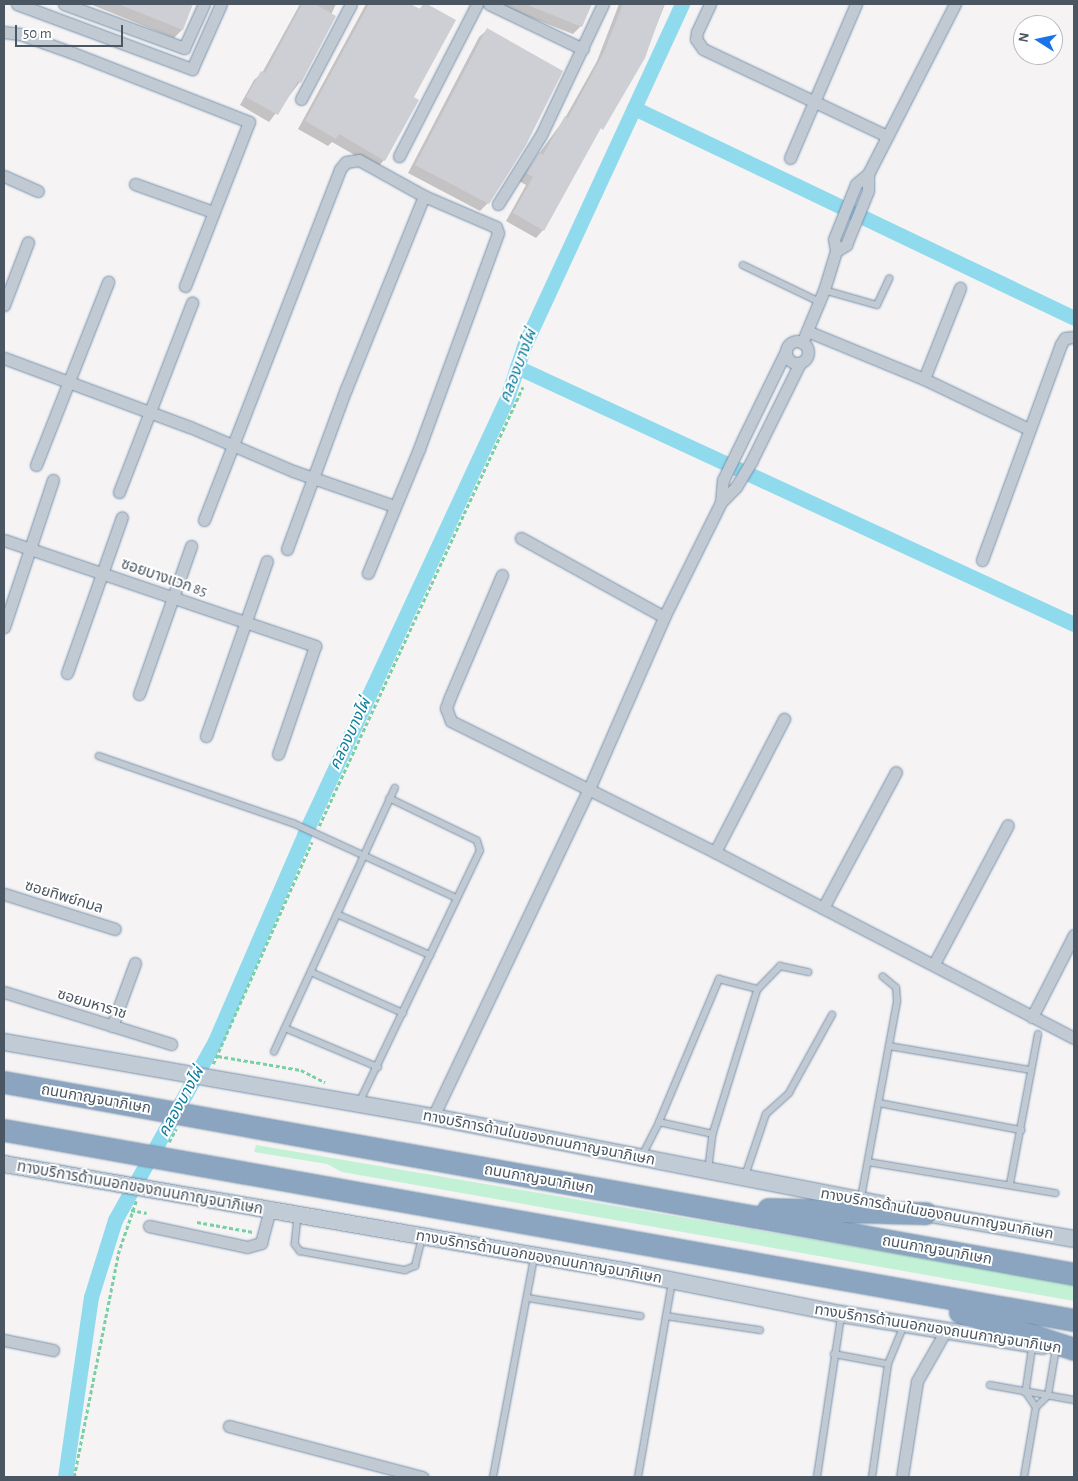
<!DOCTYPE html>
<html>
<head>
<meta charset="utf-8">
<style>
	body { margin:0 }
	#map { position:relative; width:1078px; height:1481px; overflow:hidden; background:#f5f3f3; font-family:"Alegreya Sans","Noto Sans Thai",sans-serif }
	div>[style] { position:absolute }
	.green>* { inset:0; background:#c3f1d5 }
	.shadow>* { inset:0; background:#0003 }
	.canal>* { height:15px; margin:-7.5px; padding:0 7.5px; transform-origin:7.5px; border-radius:7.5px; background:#90daee }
	.building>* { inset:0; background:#cdcfd5 }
	.path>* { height:2.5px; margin-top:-1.25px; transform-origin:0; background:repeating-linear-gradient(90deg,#7ad0a6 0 4px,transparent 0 6.5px) }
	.roads { filter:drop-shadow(0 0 1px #7690ad) drop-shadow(0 0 1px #7690ad) }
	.lane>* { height:5.5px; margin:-2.75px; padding:0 2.75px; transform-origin:2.75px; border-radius:2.75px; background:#c1cad2 }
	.street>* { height:11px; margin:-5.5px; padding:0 5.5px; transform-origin:5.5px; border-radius:5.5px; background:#c1cad2 }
	.street>.ring { margin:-5.5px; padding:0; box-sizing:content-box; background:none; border:11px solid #c1cad2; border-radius:50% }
	.secondary>* { height:16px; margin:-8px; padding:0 8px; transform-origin:8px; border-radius:8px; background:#c1cbd6 }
	.highway>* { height:21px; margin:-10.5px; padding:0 10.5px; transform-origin:10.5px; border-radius:10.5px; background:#8ba5c1 }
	span { translate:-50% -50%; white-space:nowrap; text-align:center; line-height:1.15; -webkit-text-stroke:4px #fff; paint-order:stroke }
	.street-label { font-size:15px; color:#4a5661 }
	.water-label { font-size:16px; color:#0c7c9b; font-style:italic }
	.frame { position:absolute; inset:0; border:5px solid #4a5661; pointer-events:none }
	.north { position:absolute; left:1013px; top:15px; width:50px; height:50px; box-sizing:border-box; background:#fff; border:1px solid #b7bbc0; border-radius:50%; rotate:280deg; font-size:14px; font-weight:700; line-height:20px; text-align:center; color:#4a5661 }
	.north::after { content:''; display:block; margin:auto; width:18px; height:22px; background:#1a73e8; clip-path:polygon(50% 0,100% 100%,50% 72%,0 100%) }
	.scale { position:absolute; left:15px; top:25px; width:108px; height:22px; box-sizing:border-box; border:2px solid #4a5661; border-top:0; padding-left:6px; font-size:15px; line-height:18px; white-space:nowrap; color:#4a5661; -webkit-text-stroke:4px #fff; paint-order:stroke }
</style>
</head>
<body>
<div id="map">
	<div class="green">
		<div style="clip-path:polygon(256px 1145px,1074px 1284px,1074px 1301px,342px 1172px,327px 1164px,254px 1152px)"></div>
	</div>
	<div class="shadow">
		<div style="clip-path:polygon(90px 4px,191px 4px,182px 30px,174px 38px)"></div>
		<div style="clip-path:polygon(300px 4px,336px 4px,300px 82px,269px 122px,240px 105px,254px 80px,262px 73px)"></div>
		<div style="clip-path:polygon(366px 4px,408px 4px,418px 10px,425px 4px,454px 21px,413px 98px,384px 160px,377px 168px,332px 142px,328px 146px,298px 129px)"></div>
		<div style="clip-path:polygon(496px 4px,591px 4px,581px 26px,573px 34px)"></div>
		<div style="clip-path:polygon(619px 4px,665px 4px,644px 57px,595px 135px,543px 230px,536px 238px,506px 221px,526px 185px,519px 181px,565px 118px,597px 61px)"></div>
		<div style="clip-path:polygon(487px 30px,488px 203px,480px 211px,408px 173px,479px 37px)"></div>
	</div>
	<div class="canal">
		<div style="left:634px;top:108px;width:488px;rotate:25.5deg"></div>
		<div style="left:517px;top:367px;width:613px;rotate:24.77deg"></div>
		<div style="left:65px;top:1477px;width:182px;rotate:-81.8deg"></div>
		<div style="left:91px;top:1297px;width:81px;rotate:-72.7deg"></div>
		<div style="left:115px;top:1220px;width:205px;rotate:-60.8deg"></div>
		<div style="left:215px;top:1041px;width:224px;rotate:-66.6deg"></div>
		<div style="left:304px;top:835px;width:482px;rotate:-65.1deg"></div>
		<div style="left:507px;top:398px;width:55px;rotate:-71.9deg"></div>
		<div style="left:524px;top:346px;width:377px;rotate:-65.2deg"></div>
	</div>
	<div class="building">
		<div style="clip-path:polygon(118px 4px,193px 4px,183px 30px)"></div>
		<div style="clip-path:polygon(302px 4px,315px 4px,336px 16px,301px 83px,298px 81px,278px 115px,246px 97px,261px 71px,265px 73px)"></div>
		<div style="clip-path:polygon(369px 4px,410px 4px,420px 9px,423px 4px,427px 4px,456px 20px,414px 97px,419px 100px,385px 161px,339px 134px,336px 139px,305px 121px)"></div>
		<div style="clip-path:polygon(525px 4px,592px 4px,582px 27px)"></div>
		<div style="clip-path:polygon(623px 4px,664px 4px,645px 58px,603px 130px,601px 128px,544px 231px,513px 213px,533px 177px,526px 173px,539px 152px,543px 155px,565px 116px,568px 118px,604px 52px)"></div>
		<div style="clip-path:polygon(487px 28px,563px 71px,526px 145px,489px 204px,415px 165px)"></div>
	</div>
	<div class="path">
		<div style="left:319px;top:826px;width:484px;rotate:-65.1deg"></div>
		<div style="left:218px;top:1056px;width:84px;rotate:9.6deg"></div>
		<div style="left:301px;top:1070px;width:27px;rotate:27deg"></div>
		<div style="left:213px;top:1064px;width:243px;rotate:-66deg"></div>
		<div style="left:169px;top:1142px;width:15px;rotate:-62deg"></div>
		<div style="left:131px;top:1210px;width:16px;rotate:11deg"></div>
		<div style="left:197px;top:1222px;width:57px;rotate:10.1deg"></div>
		<div style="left:74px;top:1477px;width:227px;rotate:-78.8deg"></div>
		<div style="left:118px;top:1254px;width:56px;rotate:-71.2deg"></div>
	</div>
	<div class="roads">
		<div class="lane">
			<div style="left:743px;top:265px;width:85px;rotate:25.7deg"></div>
			<div style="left:824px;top:290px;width:55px;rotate:15.8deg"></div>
			<div style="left:877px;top:305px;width:29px;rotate:-65deg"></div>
			<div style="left:99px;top:756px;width:205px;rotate:19.1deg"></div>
			<div style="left:293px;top:823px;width:180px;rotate:24.6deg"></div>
			<div style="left:337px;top:914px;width:102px;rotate:23.8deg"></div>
			<div style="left:311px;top:972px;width:101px;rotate:24deg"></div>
			<div style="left:758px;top:989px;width:32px;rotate:-46deg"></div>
			<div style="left:780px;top:966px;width:29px;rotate:12deg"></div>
			<div style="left:285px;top:1028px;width:101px;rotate:22.8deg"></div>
			<div style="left:889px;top:1046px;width:144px;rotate:9.6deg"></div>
			<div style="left:274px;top:1052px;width:290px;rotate:-65.4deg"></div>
			<div style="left:360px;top:1101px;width:277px;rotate:-64.4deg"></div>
			<div style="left:480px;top:851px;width:10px;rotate:-107deg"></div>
			<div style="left:477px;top:841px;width:97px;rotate:-154.2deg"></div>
			<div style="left:879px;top:1103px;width:145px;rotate:10.8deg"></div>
			<div style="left:659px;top:1122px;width:155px;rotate:-67.2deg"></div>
			<div style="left:719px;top:979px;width:40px;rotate:14.4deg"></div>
			<div style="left:758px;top:989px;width:152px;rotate:107.2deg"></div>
			<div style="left:642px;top:1156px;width:38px;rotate:-63deg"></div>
			<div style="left:659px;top:1122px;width:55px;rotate:12.5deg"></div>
			<div style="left:713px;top:1134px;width:34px;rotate:97deg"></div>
			<div style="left:868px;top:1162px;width:190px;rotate:9.4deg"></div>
			<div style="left:745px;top:1176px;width:65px;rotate:-71.3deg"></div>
			<div style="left:766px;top:1114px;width:31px;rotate:-42deg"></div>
			<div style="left:789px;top:1093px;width:89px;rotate:-61.1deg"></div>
			<div style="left:1010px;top:1184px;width:152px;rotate:-79.4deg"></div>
			<div style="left:861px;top:1198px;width:200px;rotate:-79.6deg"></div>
			<div style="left:897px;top:1001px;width:13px;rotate:-94deg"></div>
			<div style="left:896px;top:988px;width:17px;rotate:-140deg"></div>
			<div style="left:298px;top:1217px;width:27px;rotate:96deg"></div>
			<div style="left:295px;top:1244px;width:9px;rotate:54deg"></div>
			<div style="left:300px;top:1251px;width:107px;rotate:10.3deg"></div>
			<div style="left:405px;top:1270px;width:11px;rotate:-22deg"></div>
			<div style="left:415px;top:1266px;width:29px;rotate:-76deg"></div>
			<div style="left:528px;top:1298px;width:114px;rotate:9.1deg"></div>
			<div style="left:666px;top:1316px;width:95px;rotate:8.5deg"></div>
			<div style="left:1033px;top:1345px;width:48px;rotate:98.5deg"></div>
			<div style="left:1026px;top:1392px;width:18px;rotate:56deg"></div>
			<div style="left:834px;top:1354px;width:55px;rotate:10.5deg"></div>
			<div style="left:888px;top:1364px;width:42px;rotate:-67.7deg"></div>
			<div style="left:990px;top:1385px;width:85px;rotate:10.1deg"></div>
			<div style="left:493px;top:1477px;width:223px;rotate:-79.4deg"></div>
			<div style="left:638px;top:1477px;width:198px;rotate:-80.1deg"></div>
			<div style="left:817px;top:1477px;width:163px;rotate:-81.5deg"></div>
			<div style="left:872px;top:1477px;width:114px;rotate:-81.9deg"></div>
			<div style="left:1024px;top:1477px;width:71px;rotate:-80.3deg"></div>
			<div style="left:1036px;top:1407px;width:16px;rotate:-43deg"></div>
			<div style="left:1048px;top:1396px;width:49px;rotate:-80.5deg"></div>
		</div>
		<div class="street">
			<div style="left:17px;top:4px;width:187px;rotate:20.4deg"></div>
			<div style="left:192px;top:69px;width:71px;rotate:-66deg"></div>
			<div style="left:64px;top:4px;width:128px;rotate:20.1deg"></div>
			<div style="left:184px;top:48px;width:48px;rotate:-65.6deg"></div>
			<div style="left:489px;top:4px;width:104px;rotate:25.6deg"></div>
			<div style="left:710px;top:4px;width:31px;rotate:115deg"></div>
			<div style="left:697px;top:32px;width:7px;rotate:98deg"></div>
			<div style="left:696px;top:39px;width:12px;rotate:55deg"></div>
			<div style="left:703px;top:49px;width:204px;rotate:25.3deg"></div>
			<div style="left:4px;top:32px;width:16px;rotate:7deg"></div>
			<div style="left:20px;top:34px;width:56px;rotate:19.7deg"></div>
			<div style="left:73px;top:53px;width:189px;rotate:21.4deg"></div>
			<div style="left:249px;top:122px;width:176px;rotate:111.3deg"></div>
			<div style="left:301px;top:99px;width:107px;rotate:-62.2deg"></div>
			<div style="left:399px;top:156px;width:171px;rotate:-62.8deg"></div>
			<div style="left:790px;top:158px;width:168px;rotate:-66.8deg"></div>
			<div style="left:4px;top:176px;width:37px;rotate:24deg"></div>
			<div style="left:135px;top:184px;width:83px;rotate:19.7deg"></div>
			<div style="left:498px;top:204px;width:81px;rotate:-58.1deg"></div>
			<div style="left:541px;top:135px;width:145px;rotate:-64.7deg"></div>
			<div style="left:836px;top:251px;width:12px;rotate:-31deg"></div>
			<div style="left:846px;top:245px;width:24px;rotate:-68deg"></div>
			<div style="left:855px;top:223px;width:35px;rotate:-68deg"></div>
			<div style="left:868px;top:190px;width:16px;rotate:-90deg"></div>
			<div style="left:4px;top:305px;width:67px;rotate:-69.1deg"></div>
			<div style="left:807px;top:331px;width:126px;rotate:22.3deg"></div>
			<div style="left:924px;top:379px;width:116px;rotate:25.5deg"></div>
			<div class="ring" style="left:786px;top:341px;width:11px;height:11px"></div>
			<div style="left:802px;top:343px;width:57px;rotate:-67.5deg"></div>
			<div style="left:824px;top:290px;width:41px;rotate:-72.9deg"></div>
			<div style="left:836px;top:251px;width:12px;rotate:-99deg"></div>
			<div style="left:834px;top:239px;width:59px;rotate:-68.2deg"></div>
			<div style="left:856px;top:184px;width:16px;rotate:-40deg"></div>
			<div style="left:868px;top:174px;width:191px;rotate:-62.9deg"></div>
			<div style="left:4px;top:358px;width:198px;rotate:20.4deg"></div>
			<div style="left:190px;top:427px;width:112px;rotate:23.1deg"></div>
			<div style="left:293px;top:471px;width:107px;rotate:19.1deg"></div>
			<div style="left:924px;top:379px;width:98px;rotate:-68.4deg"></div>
			<div style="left:36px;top:465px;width:197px;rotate:-68.5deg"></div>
			<div style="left:119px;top:492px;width:203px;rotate:-68.9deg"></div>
			<div style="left:721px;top:502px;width:22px;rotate:-85deg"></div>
			<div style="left:723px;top:480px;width:144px;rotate:-64deg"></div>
			<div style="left:204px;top:520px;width:376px;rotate:-68.8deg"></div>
			<div style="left:340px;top:169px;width:9px;rotate:-49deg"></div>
			<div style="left:346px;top:162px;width:13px;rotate:-9deg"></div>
			<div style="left:359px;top:160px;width:74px;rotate:29deg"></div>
			<div style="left:424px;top:196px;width:78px;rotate:23.3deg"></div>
			<div style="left:496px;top:227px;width:6px;rotate:72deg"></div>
			<div style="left:498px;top:233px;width:230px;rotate:110.1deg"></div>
			<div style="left:419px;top:449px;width:134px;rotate:112.4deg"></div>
			<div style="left:521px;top:538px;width:163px;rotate:28.9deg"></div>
			<div style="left:4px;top:540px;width:329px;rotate:18.8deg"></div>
			<div style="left:315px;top:646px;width:114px;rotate:108.9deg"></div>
			<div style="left:287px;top:549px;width:171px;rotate:-69.8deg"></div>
			<div style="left:346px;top:389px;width:208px;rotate:-68deg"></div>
			<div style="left:982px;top:560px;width:230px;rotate:-69.9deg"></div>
			<div style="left:1061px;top:344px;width:7px;rotate:-56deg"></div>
			<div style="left:1065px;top:338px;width:9px;rotate:-6deg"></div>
			<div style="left:502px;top:575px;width:133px;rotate:113.1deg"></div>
			<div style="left:450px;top:697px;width:12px;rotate:110deg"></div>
			<div style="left:446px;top:708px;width:14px;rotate:69deg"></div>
			<div style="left:451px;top:721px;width:295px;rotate:26.4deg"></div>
			<div style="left:715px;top:852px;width:404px;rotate:27.4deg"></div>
			<div style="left:4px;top:627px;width:155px;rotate:-71.6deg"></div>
			<div style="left:67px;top:673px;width:165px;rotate:-70.6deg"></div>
			<div style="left:139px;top:694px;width:157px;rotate:-70.6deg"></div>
			<div style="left:206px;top:736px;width:185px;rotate:-70.8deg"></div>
			<div style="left:715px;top:852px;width:150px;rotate:-62.6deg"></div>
			<div style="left:4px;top:894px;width:116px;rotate:17.5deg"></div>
			<div style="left:823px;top:908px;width:154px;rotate:-61.8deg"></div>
			<div style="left:934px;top:964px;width:157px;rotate:-62deg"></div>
			<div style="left:4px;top:992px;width:175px;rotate:17.3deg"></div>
			<div style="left:1032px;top:1017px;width:92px;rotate:-62.9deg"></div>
			<div style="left:112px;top:1026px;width:67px;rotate:-69.9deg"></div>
			<div style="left:433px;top:1117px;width:363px;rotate:-64.6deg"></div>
			<div style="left:589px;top:789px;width:188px;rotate:-66.4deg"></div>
			<div style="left:664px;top:617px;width:128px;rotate:-63.6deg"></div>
			<div style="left:721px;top:502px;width:21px;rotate:-45deg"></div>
			<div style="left:736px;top:487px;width:31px;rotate:-59deg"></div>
			<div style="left:752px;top:460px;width:108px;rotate:-63.7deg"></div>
			<div style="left:149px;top:1226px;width:100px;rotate:12.1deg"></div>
			<div style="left:247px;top:1247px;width:15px;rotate:-16deg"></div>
			<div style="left:261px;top:1243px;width:34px;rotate:-75deg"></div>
			<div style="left:4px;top:1340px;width:50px;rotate:11.5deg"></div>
			<div style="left:229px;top:1426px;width:200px;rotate:14.8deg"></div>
			<div style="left:902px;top:1477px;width:97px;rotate:-81.1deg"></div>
			<div style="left:917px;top:1381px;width:56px;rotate:-60.3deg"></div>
		</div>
		<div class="secondary">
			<div style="left:4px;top:1042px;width:436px;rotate:9.9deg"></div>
			<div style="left:433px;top:1117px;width:460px;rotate:11deg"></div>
			<div style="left:4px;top:1164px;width:629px;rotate:9.79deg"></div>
			<div style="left:624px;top:1271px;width:221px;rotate:11.2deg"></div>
			<div style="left:841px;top:1314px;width:204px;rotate:9deg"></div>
			<div style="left:914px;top:1211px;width:162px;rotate:9.9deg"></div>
		</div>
		<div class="highway">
			<div style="left:4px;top:1082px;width:1087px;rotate:10.17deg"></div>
			<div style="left:4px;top:1130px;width:1087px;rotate:10.07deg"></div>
			<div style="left:768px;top:1209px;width:158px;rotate:1.5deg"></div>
			<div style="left:960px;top:1312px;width:120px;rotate:18deg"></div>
		</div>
	</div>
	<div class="street-label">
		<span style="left:164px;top:578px;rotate:19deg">ซอยบางแวก 85</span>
		<span style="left:64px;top:897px;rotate:17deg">ซอยทิพย์กมล</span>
		<span style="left:92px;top:1004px;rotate:17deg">ซอยมหาราช</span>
		<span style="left:96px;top:1099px;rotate:10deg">ถนนกาญจนาภิเษก</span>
		<span style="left:539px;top:1138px;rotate:11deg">ทางบริการด้านในของถนนกาญจนาภิเษก</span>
		<span style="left:539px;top:1179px;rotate:10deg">ถนนกาญจนาภิเษก</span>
		<span style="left:140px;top:1188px;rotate:10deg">ทางบริการด้านนอกของถนนกาญจนาภิเษก</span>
		<span style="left:937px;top:1214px;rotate:10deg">ทางบริการด้านในของถนนกาญจนาภิเษก</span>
		<span style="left:937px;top:1250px;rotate:10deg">ถนนกาญจนาภิเษก</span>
		<span style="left:539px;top:1257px;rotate:10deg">ทางบริการด้านนอกของถนนกาญจนาภิเษก</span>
		<span style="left:938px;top:1329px;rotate:9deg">ทางบริการด้านนอกของถนนกาญจนาภิเษก</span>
	</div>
	<div class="water-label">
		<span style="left:518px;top:366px;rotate:-69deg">คลองบางไผ่</span>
		<span style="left:350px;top:734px;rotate:-65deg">คลองบางไผ่</span>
		<span style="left:181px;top:1102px;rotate:-61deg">คลองบางไผ่</span>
	</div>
	<div class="frame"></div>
	<div class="north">N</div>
	<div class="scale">50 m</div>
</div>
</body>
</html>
